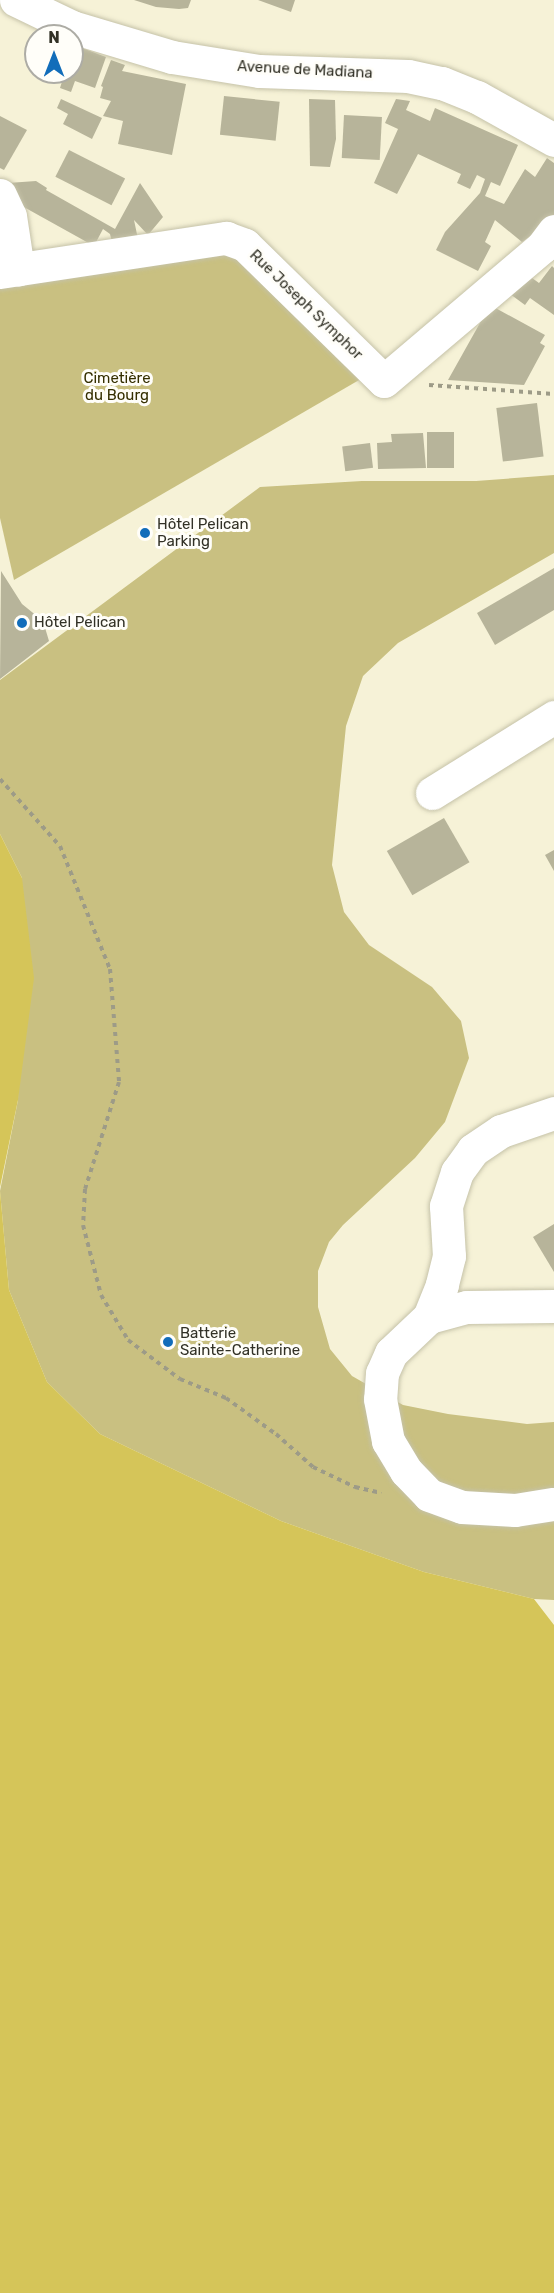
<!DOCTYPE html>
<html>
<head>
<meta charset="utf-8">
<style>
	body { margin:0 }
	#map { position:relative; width:554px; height:2293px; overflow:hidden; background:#f6f2d7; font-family:Rubik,sans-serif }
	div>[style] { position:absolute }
	.green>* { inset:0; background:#c9c081 }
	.water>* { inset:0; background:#d5c559 }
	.building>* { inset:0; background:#b7b49a; transform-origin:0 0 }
	.path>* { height:4px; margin-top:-2px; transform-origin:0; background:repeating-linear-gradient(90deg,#9d9b87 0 4.5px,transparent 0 9px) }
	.roads { filter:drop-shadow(0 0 2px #c5c2a8) drop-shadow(0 0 2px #c5c2a8) }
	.minor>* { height:33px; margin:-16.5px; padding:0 16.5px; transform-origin:16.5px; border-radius:16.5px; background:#fff }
	.tertiary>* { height:33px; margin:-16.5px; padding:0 16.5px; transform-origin:16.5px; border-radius:16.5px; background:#fff }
	.dots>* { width:16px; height:16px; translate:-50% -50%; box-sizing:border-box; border:3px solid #fffef9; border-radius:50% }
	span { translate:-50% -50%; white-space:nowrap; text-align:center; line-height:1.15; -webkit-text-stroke:6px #fffef9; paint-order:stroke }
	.street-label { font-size:15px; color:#323126 }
	.park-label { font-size:15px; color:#352f00 }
	.poi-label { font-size:15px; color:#323126 }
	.left { translate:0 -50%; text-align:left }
	.north { position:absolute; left:24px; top:24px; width:60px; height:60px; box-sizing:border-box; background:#fffef9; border:2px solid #adaca5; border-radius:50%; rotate:0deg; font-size:16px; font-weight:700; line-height:24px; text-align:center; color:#323126 }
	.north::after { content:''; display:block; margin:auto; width:21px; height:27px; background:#126dba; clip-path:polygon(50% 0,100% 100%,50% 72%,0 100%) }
</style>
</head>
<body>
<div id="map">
	<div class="green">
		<div style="clip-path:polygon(234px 250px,366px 376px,14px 580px,0 518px,0 288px)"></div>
		<div style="clip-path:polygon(554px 475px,554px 553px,398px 643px,363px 676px,346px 726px,332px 865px,344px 912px,369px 945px,432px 987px,461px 1021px,469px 1058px,445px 1122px,415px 1158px,343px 1225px,329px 1242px,318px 1271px,318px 1307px,330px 1349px,352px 1376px,403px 1405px,448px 1414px,527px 1424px,554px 1422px,554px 1600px,534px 1599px,424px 1572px,281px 1521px,100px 1434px,47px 1382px,9px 1290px,0 1191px,18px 1100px,22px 878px,0 834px,0 680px,260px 487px,362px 481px,476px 481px)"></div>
	</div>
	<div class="water">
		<div style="clip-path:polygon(0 834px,22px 878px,34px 978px,18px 1100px,0 1187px)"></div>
		<div style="clip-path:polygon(0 1191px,9px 1290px,47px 1382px,100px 1434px,281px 1521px,424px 1572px,534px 1599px,554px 1625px,554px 2293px,0 2293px)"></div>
	</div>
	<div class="building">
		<div style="clip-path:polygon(134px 0,191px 0,188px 8px,179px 9px,156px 7px)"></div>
		<div style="clip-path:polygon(258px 0,295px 0,291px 12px)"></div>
		<div style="clip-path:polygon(74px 45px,106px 57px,95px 88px,75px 81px,71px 92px,60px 88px,65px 72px,72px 72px)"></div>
		<div style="clip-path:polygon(111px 60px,125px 65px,122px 71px,186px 84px,172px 155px,118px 144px,123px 121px,103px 116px,111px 101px,100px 98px,103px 87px,101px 86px)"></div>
		<div style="left:224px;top:96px;width:56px;height:39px;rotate:6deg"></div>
		<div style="clip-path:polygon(61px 99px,102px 118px,92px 139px,63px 124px,68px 114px,57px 108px)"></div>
		<div style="clip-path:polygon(309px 99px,335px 100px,336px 139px,330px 167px,310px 166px)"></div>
		<div style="clip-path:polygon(396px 99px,410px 101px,406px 110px,430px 121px,435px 108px,518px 145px,500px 186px,491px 182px,485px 196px,504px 204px,525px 169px,535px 177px,547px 158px,554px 163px,554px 219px,522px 242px,495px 220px,485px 242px,491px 246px,478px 271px,436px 250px,445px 232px,480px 193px,485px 179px,477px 175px,470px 189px,457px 183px,461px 174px,418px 154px,397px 194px,374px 183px,398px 129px,385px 123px)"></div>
		<div style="left:344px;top:115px;width:38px;height:43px;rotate:3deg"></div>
		<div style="clip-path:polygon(0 116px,27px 130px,4px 170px,0 168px)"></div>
		<div style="left:69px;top:150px;width:63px;height:30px;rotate:27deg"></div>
		<div style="clip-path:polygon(36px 181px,47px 188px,46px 190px,115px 229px,140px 183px,163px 217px,148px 235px,134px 220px,138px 239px,113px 246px,110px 234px,103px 229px,94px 246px,22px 206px,8px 183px)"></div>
		<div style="clip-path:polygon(552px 266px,554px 268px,554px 315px,530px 298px,525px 305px,510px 294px,525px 273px,539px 283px)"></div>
		<div style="clip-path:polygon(490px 305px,545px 335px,540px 343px,545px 346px,524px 385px,448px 380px)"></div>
		<div style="left:537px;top:403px;width:54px;height:41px;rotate:83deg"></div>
		<div style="left:427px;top:432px;width:27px;height:36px"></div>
		<div style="clip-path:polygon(423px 433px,426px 468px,378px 469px,377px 443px,392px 442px,391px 434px)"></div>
		<div style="left:370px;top:443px;width:25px;height:28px;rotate:83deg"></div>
		<div style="clip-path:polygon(554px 568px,554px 610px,495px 645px,477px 613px)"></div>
		<div style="clip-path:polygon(1px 571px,22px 604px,43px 621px,49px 641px,0 679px)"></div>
		<div style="left:444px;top:818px;width:51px;height:66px;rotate:60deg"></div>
		<div style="clip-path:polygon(554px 850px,554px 871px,545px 855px)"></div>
		<div style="clip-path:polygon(554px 1224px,554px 1272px,533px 1237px)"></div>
	</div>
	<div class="path">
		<div style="left:429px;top:385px;width:125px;rotate:4.1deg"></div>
		<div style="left:0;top:779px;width:90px;rotate:48.2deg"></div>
		<div style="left:60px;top:846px;width:133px;rotate:67.9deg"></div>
		<div style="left:110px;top:969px;width:113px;rotate:85.4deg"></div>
		<div style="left:119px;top:1082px;width:112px;rotate:107.6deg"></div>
		<div style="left:85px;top:1189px;width:36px;rotate:93deg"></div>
		<div style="left:83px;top:1225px;width:72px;rotate:75.6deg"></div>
		<div style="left:101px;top:1295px;width:52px;rotate:59deg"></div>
		<div style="left:128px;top:1340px;width:65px;rotate:36.9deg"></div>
		<div style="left:180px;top:1379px;width:50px;rotate:22.4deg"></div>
		<div style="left:226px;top:1398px;width:62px;rotate:35.8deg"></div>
		<div style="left:276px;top:1434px;width:50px;rotate:41.7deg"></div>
		<div style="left:313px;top:1467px;width:47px;rotate:25.5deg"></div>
		<div style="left:355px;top:1487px;width:27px;rotate:13deg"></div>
	</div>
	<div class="roads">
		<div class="minor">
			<div style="left:0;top:195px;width:23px;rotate:65deg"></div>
			<div style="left:10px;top:216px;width:54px;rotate:81.4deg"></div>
			<div style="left:0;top:272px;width:229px;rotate:-8.6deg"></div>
			<div style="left:226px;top:238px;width:20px;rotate:20deg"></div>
			<div style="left:245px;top:245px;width:194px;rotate:44.4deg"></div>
			<div style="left:384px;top:381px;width:207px;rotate:-40.3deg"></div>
			<div style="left:542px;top:247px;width:20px;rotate:-53deg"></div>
			<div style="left:432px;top:793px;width:144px;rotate:-31.9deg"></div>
			<div style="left:554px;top:1113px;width:56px;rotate:161.2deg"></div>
			<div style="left:501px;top:1131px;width:34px;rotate:146deg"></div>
			<div style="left:473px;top:1150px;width:27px;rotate:126deg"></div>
			<div style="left:457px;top:1172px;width:36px;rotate:108deg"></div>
			<div style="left:446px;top:1206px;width:50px;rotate:86.6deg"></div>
			<div style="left:449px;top:1256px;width:30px;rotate:104deg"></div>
			<div style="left:442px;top:1285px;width:35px;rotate:112deg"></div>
			<div style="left:429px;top:1317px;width:52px;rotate:136.5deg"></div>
			<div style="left:391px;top:1353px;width:22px;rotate:114deg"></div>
			<div style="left:382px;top:1373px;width:26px;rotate:94deg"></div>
			<div style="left:380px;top:1399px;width:43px;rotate:79.2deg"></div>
			<div style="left:388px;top:1441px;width:35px;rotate:59deg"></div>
			<div style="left:406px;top:1471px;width:33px;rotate:46deg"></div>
			<div style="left:429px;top:1495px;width:35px;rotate:20deg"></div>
			<div style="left:462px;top:1507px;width:53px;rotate:3.2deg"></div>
			<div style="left:515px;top:1510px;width:39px;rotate:-9deg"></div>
			<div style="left:429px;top:1317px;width:39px;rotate:-15deg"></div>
			<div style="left:467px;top:1307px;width:87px;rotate:-0.7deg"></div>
		</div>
		<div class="tertiary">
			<div style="left:16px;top:0;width:62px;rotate:25.7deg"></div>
			<div style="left:72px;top:27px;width:104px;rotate:16.7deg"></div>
			<div style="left:172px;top:57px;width:88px;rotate:9.1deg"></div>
			<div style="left:259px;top:71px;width:149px;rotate:1.9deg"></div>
			<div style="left:408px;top:76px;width:35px;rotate:12deg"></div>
			<div style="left:442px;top:83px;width:38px;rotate:22deg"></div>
			<div style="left:477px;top:97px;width:88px;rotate:29.2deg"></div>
		</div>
	</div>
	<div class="dots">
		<div style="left:145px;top:533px;background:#126dba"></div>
		<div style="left:22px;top:623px;background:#126dba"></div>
		<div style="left:168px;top:1342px;background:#126dba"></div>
	</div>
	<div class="street-label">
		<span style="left:305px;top:70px;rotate:3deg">Avenue de Madiana</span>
		<span style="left:306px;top:305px;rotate:44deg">Rue Joseph Symphor</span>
	</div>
	<div class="park-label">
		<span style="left:117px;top:387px">Cimetière<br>du Bourg</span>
	</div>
	<div class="poi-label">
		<span class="left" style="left:157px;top:533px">Hôtel Pelican<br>Parking</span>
		<span class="left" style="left:34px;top:623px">Hôtel Pelican</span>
		<span class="left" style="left:180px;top:1342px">Batterie<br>Sainte-Catherine</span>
	</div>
	<div class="north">N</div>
</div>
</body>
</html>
